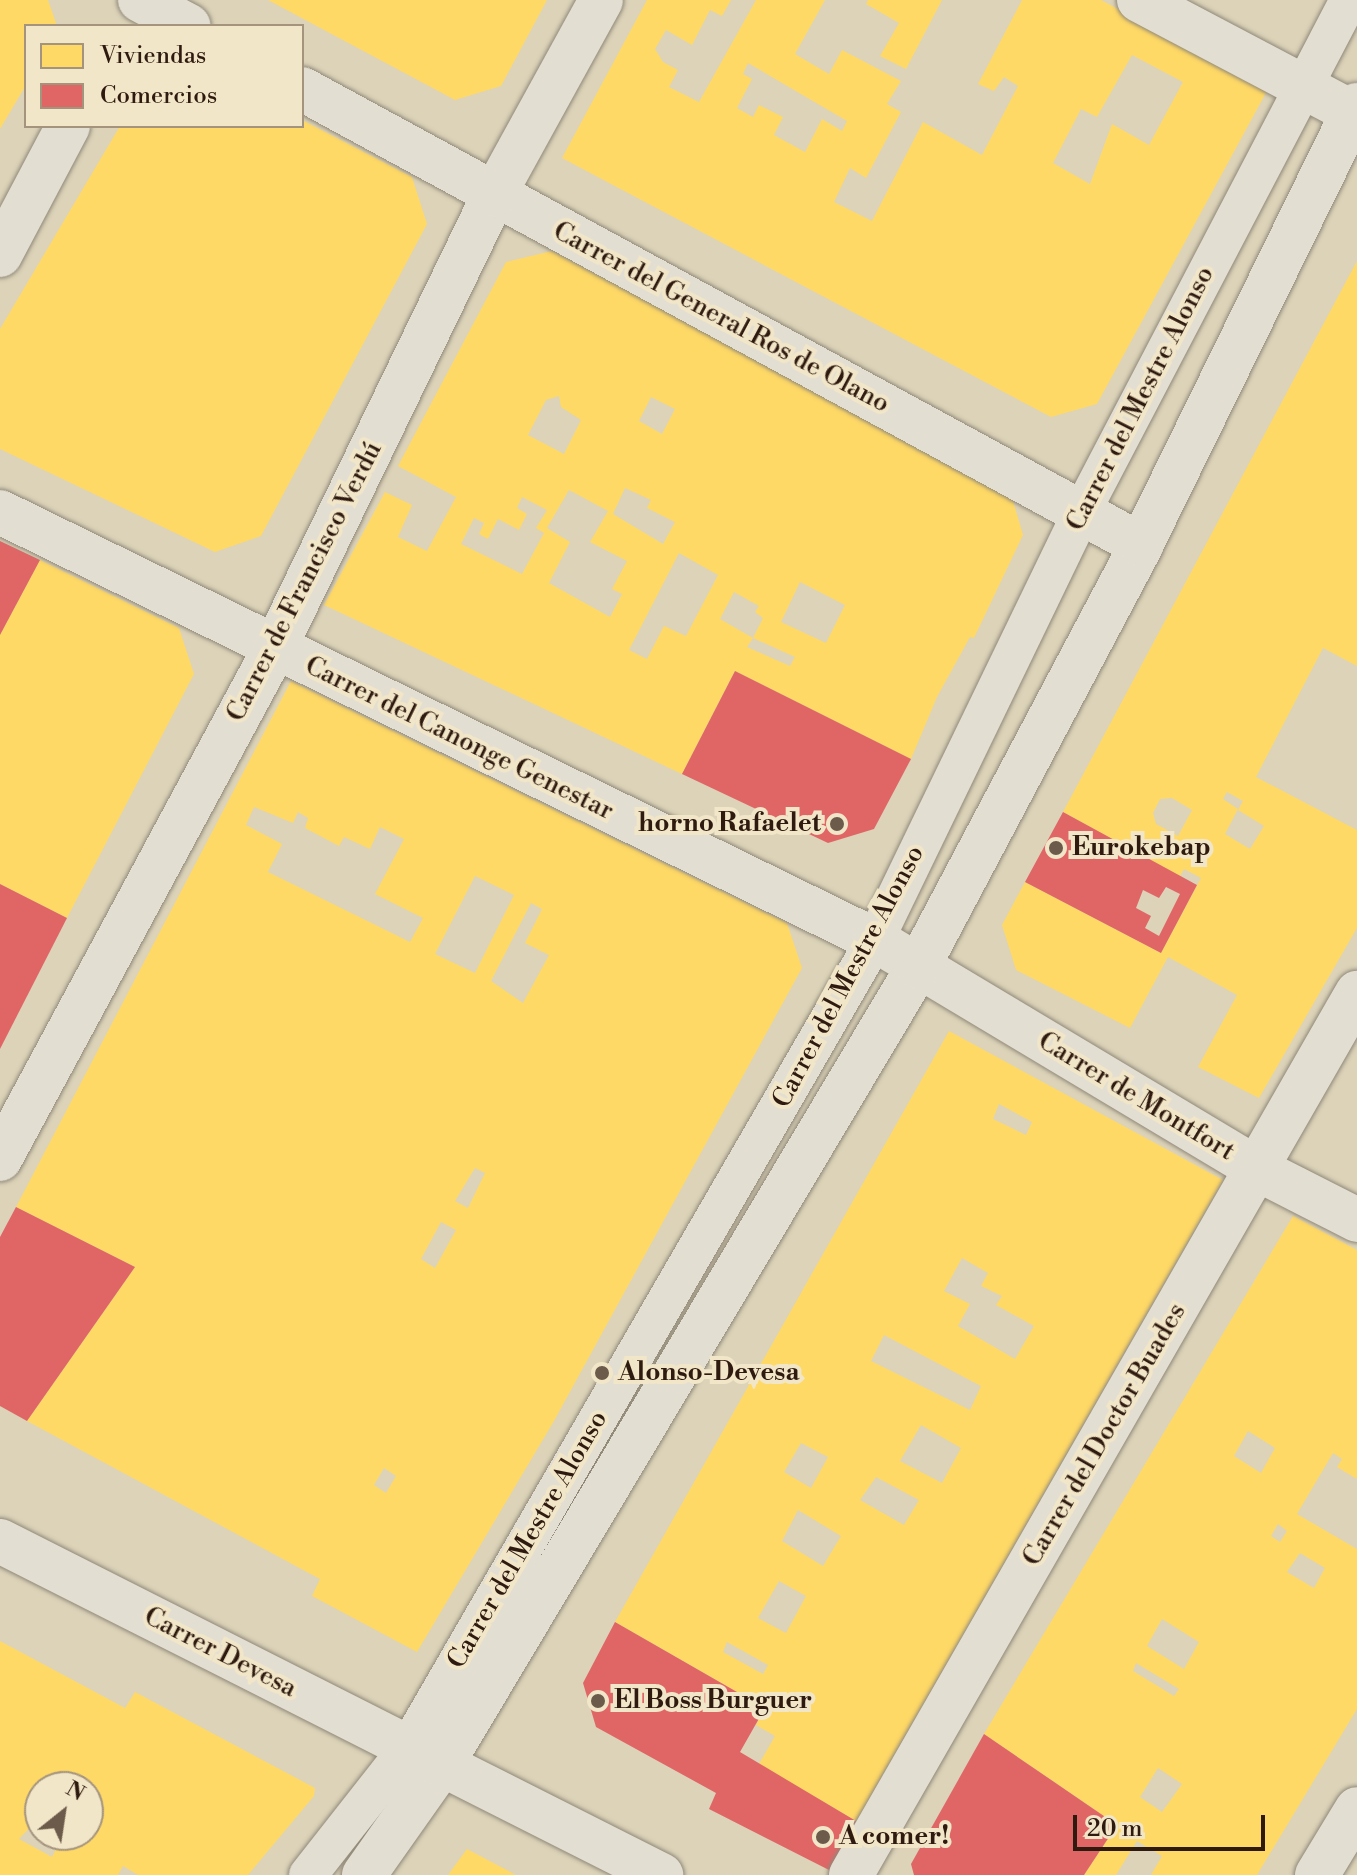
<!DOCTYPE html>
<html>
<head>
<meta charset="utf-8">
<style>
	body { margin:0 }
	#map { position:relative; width:1357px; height:1875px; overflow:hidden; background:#dcd3b9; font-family:"Libre Bodoni",serif }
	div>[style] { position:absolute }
	.homes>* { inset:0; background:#ffd966 }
	.shops>* { inset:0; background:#e06666 }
	.roads { filter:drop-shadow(0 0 2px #908878) drop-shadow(0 0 2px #908878) }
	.lane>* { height:38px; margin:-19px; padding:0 19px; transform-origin:19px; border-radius:19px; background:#e3ded2 }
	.street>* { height:44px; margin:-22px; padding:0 22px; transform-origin:22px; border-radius:22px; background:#e3ded2 }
	.secondary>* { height:44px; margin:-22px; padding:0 22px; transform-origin:22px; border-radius:22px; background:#e3ded2 }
	.dots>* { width:22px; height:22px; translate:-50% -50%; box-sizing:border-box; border:4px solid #f2e6c8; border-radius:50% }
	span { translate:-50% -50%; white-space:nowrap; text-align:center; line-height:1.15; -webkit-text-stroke:8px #f2e6c8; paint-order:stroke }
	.street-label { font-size:26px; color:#2f1a0f }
	.poi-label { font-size:26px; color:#2f1a0f; font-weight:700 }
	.right { translate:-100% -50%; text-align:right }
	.left { translate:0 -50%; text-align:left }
	.legend { position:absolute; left:24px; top:24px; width:280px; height:104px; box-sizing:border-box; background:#f2e6c8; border:2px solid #a4947e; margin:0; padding:10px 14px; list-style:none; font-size:24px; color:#2f1a0f }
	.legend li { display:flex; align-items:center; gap:16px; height:40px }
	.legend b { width:40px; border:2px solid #a4947e }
	.north { position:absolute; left:24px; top:1771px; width:80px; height:80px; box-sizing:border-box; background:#f2e6c8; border:2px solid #a4947e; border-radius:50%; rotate:30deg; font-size:22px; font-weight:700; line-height:32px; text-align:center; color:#2f1a0f }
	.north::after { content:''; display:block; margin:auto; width:28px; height:36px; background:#6c5b4a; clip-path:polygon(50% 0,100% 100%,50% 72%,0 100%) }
	.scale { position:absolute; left:1073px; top:1815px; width:192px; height:36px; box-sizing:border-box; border:4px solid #2f1a0f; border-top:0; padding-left:10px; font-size:24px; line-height:28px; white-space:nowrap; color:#2f1a0f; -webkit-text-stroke:6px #f2e6c8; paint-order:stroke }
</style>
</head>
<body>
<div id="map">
	<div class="homes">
		<div style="clip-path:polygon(0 0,48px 0,57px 26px,26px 26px,26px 85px,0 129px)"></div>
		<div style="clip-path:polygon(268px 0,547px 0,501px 86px,455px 100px)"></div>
		<div style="clip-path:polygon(evenodd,647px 0,731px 0,722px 16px,710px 10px,692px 45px,666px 30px,655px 49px,663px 62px,678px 70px,669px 87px,699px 102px,756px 0,825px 0,795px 54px,829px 74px,842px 50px,901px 81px,887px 104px,901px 112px,866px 178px,850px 168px,834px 202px,872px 221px,923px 122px,982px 155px,1018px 86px,1004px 77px,994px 91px,978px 84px,1022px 0,1101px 0,1268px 89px,1097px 404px,1051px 417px,562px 158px,647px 0,1132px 55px,1183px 82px,1149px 145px,1112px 124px,1090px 184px,1053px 163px,1081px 109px,1097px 117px,1132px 55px,647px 0,748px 63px,847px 121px,842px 131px,822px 119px,805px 152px,774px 135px,783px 117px,759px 105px,753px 117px,737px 108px,752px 79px,743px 74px,748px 63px)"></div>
		<div style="clip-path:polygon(868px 0,942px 0,906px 69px,880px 56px,899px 23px,866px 4px)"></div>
		<div style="clip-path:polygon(302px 120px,412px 177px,427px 224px,261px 536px,215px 552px,0 449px,0 329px,120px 126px,302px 126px)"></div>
		<div style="clip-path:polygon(evenodd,552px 251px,1011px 494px,1023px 535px,974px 638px,970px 637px,937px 697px,911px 759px,735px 671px,682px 774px,324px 605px,385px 492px,412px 505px,398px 537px,427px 551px,456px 497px,398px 466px,506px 262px,552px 251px,559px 396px,561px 407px,581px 420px,564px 454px,528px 435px,546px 400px,559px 396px,552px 251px,651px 397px,675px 409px,662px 434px,639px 421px,651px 397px,552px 251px,625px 488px,651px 500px,647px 508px,675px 522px,663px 544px,613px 514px,625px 488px,552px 251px,569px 490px,608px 511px,590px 542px,627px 561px,612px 589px,622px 594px,610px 617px,549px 583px,570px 542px,547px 528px,569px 490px,552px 251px,522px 497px,547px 510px,536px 528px,544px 533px,522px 574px,461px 544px,474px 518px,484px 523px,479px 534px,488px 539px,498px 519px,519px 530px,527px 514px,517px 508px,522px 497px,552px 251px,679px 553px,718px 575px,686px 636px,664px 626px,647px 659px,629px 650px,679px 553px,552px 251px,800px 582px,845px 605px,826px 643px,781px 622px,800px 582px,552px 251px,734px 592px,759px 606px,755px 612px,763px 618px,753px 638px,720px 619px,734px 592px,552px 251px,753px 638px,795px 657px,790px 666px,747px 647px,753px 638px)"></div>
		<div style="clip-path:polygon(evenodd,1357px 261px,1357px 666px,1323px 648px,1256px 777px,1357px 830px,1357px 928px,1259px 1098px,1198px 1067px,1237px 995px,1168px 957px,1130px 1028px,1016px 970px,1002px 925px,1025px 882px,1161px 953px,1201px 878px,1184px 869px,1180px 876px,1063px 812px,1357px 261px,1227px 792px,1243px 801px,1238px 810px,1264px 826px,1250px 849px,1225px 834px,1238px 809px,1223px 799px,1227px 792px,1357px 261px,1172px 798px,1192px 810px,1178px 836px,1156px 824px,1153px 813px,1160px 799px,1172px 798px)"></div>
		<div style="clip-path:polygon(40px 560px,179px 628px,194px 674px,67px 918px,0 884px,0 635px)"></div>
		<div style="clip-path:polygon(evenodd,291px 681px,787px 923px,802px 968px,554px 1421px,417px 1652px,312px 1596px,320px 1579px,27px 1421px,135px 1267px,16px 1207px,291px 681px,254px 807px,293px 823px,298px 812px,308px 818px,305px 828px,339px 846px,344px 837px,370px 849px,380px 827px,404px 839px,375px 894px,423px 918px,410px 942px,268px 872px,282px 844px,246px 825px,254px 807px,291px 681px,475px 876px,514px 895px,475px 973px,435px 954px,475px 876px,291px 681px,531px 903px,542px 909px,525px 943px,549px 955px,523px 1003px,491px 981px,531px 903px,291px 681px,475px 1168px,485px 1173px,468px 1208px,455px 1201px,475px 1168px,291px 681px,441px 1222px,456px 1230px,435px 1268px,421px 1259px,441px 1222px,291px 681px,384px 1468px,396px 1476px,386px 1493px,374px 1485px,384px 1468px)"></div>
		<div style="clip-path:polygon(evenodd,949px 1031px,1223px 1180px,856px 1821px,759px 1764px,775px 1736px,756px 1725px,765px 1708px,615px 1622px,949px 1031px,999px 1104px,1032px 1122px,1026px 1135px,993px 1119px,999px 1104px,949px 1031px,962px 1258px,988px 1273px,981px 1286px,1002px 1296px,996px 1305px,1034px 1326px,1015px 1359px,958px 1326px,970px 1304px,944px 1291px,962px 1258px,949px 1031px,884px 1335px,981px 1386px,970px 1410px,871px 1361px,884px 1335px,949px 1031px,921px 1425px,961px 1448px,942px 1483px,900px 1461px,921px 1425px,949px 1031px,801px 1443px,828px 1457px,811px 1488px,784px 1472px,801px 1443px,949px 1031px,876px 1477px,919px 1500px,904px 1525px,860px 1500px,876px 1477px,949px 1031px,798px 1510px,841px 1536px,823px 1566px,782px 1541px,798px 1510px,949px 1031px,779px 1581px,806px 1596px,786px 1633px,758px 1618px,779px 1581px,949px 1031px,727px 1642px,768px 1665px,763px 1674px,723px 1652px,727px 1642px)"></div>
		<div style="clip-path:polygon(evenodd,1293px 1216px,1357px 1250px,1357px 1479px,1337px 1467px,1342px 1459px,1333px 1453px,1297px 1514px,1357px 1549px,1357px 1709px,1257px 1875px,1151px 1875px,1162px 1856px,1137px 1841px,1116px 1875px,1084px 1875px,1117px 1825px,984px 1734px,1293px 1216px,1248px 1431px,1275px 1448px,1261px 1473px,1234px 1456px,1248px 1431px,1293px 1216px,1278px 1524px,1287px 1531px,1280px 1542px,1271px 1536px,1278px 1524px,1293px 1216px,1300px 1553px,1325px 1568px,1314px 1588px,1287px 1572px,1300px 1553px,1293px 1216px,1162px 1619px,1199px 1642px,1184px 1669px,1147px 1646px,1162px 1619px,1293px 1216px,1136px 1663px,1179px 1689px,1174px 1696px,1133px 1671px,1136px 1663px,1293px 1216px,1158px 1768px,1182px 1784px,1162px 1812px,1140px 1797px,1158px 1768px)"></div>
		<div style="clip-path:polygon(evenodd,0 1641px,125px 1708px,135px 1692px,315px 1788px,314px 1796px,248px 1875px,138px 1875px,123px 1866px,118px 1875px,0 1875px,0 1641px,40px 1787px,88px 1787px,88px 1835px,64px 1835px,52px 1857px,19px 1839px,40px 1817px,40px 1787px)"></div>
		<div style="clip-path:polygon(467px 1849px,516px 1875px,448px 1875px)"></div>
	</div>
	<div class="shops">
		<div style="clip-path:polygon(0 541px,40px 560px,0 635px)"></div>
		<div style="clip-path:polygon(735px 671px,911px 759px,874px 829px,828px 843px,682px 774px)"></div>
		<div style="clip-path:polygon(evenodd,1063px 812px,1197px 885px,1161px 953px,1025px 882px,1063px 812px,1166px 887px,1180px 894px,1159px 936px,1145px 928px,1151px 916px,1136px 908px,1143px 890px,1159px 898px,1166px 887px)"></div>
		<div style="clip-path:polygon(0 884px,67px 918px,0 1049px)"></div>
		<div style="clip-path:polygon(16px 1207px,135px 1267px,27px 1421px,0 1406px,0 1237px)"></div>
		<div style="clip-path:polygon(615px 1622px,765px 1708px,740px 1752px,856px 1821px,829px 1870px,709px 1809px,716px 1793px,596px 1727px,583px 1683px)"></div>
		<div style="clip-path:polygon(984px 1734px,1117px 1825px,1084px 1875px,914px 1875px,911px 1864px)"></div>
	</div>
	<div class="roads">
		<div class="lane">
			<div style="left:308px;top:1875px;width:160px;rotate:-51.8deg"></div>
			<div style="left:407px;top:1749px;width:935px;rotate:-59.95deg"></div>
			<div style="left:875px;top:940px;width:474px;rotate:-64.2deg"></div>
			<div style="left:1081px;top:513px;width:579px;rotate:-62.42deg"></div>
		</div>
		<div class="street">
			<div style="left:140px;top:0;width:55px;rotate:28deg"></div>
			<div style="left:1139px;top:0;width:242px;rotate:27.8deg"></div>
			<div style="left:302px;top:89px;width:955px;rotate:28.52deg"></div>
			<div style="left:0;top:255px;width:146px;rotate:-62.2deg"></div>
			<div style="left:0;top:512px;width:974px;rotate:26.07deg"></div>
			<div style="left:875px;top:940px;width:448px;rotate:30.9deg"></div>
			<div style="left:1259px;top:1170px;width:110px;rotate:27deg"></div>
			<div style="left:0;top:1159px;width:578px;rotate:-61.71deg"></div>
			<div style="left:274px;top:650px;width:505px;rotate:-64.2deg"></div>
			<div style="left:494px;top:195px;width:222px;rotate:-61.2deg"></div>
			<div style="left:851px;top:1875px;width:1017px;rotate:-60.16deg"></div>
			<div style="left:1317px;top:1875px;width:77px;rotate:-58.8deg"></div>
		</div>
		<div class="secondary">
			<div style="left:0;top:1541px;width:741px;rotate:26.81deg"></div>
			<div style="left:364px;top:1875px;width:133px;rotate:-54.8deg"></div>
			<div style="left:441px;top:1766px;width:931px;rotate:-59.16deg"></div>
			<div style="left:918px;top:967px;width:477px;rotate:-62.1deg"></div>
			<div style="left:1141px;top:545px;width:490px;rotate:-63.9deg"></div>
		</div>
	</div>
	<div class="dots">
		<div style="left:837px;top:824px;background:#6c5b4a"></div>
		<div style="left:1056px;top:848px;background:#6c5b4a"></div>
		<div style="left:602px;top:1373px;background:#6c5b4a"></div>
		<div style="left:598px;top:1701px;background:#6c5b4a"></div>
		<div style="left:823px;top:1837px;background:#6c5b4a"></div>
	</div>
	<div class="street-label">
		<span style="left:721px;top:318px;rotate:28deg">Carrer del General Ros de Olano</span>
		<span style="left:1141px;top:399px;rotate:-63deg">Carrer del Mestre Alonso</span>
		<span style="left:305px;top:582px;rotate:-63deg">Carrer de Francisco Verdú</span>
		<span style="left:459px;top:739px;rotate:26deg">Carrer del Canonge Genestar</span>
		<span style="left:849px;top:977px;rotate:-62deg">Carrer del Mestre Alonso</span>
		<span style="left:1136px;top:1097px;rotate:31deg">Carrer de Montfort</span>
		<span style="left:1105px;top:1435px;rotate:-60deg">Carrer del Doctor Buades</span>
		<span style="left:528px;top:1540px;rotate:-60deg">Carrer del Mestre Alonso</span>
		<span style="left:220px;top:1653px;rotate:27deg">Carrer Devesa</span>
	</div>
	<div class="poi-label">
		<span class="right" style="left:821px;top:824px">horno Rafaelet</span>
		<span class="left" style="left:1072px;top:848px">Eurokebap</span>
		<span class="left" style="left:618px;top:1373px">Alonso-Devesa</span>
		<span class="left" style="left:614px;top:1701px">El Boss Burguer</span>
		<span class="left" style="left:839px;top:1837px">A comer!</span>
	</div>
	<ul class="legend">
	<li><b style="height:22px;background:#ffd966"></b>Viviendas</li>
	<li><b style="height:22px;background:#e06666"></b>Comercios</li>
	</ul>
	<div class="north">N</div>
	<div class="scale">20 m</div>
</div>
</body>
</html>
